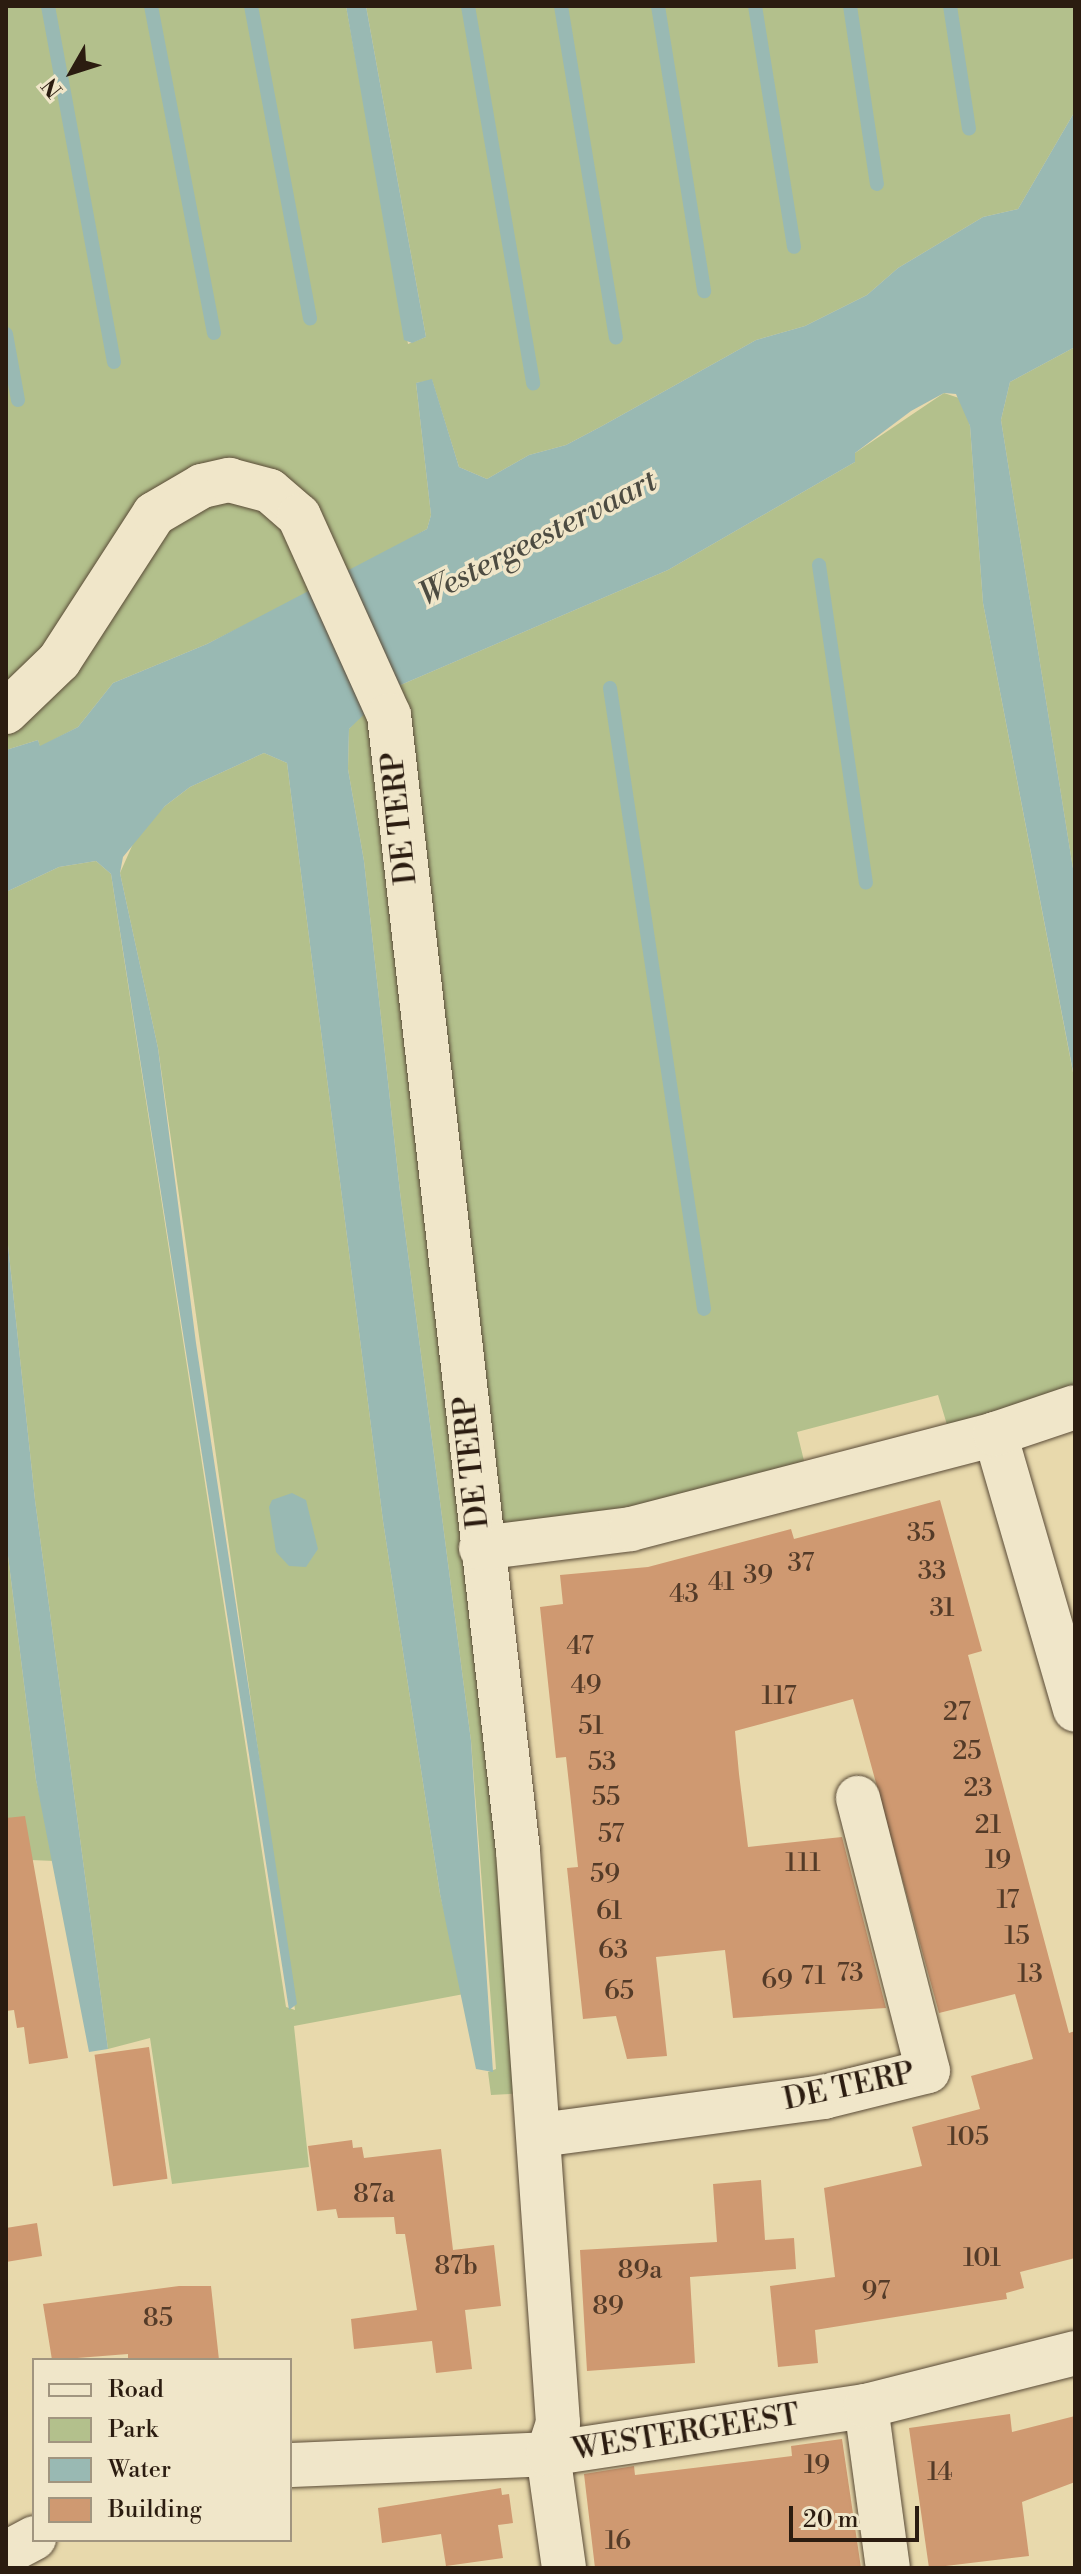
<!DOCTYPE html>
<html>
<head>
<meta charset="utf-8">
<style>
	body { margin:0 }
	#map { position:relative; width:1081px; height:2574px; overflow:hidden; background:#e8d9ac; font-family:"Libre Bodoni",serif }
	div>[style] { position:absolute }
	.green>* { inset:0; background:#b3c08c }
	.water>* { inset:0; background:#99b9b3 }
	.stream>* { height:14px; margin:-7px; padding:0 7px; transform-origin:7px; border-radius:7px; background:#99b9b3 }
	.building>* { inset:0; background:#cf9971; transform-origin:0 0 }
	.roads { filter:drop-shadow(0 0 2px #5a4b37) drop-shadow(0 0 2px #5a4b37) }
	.minor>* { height:44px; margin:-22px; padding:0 22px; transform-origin:22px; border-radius:22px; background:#f0e6c9 }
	span { translate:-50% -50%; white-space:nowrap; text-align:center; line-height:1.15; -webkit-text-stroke:7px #f0e6c9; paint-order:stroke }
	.number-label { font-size:26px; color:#543b28 }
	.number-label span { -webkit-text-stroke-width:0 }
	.street-label { font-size:30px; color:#2b1c10 }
	.water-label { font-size:32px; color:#4c4b41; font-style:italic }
	.frame { position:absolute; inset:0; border:8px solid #2b1c10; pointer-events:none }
	.legend { position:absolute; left:32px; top:2358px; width:260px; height:184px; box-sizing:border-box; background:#f0e6c9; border:2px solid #a1957f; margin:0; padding:10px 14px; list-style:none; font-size:24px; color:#2b1c10 }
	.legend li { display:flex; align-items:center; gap:16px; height:40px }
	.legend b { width:40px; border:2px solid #a1957f }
	.north { position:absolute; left:32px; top:32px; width:80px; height:80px; -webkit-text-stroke:6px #f0e6c9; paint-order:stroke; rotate:231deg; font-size:22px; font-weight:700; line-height:32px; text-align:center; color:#2b1c10 }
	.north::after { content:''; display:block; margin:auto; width:28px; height:36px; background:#2b1c10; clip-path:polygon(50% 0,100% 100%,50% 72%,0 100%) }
	.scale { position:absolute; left:789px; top:2506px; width:130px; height:36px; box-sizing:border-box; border:4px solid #2b1c10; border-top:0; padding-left:10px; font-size:24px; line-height:28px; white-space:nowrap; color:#2b1c10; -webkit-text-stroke:6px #f0e6c9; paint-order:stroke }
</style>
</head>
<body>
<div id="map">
	<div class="green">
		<div style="clip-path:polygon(6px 6px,346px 6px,408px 344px,426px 337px,366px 6px,1075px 6px,1075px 111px,1018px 209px,983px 217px,898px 268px,867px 295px,805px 326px,756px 340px,602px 426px,566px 445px,529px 455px,487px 479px,459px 467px,432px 380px,416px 383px,431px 515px,427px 529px,345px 576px,223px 472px,6px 701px)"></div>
		<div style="clip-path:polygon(1075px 347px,1075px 881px,1001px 420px,1010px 382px)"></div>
		<div style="clip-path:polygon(944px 393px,962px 399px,970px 426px,983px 603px,1075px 1083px,1075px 1391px,948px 1428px,938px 1395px,797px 1432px,805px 1465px,633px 1517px,509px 1529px,488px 1512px,389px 690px,668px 570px,855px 462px,855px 453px)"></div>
		<div style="clip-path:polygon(260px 499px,323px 586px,207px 644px,113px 683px,78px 727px,40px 747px,38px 740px,6px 750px,6px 726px,126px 571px,196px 500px)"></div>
		<div style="clip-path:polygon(369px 706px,527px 2093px,491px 2095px,488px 2072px,496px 2069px,471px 1741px,400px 1192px,364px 861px,348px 769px,349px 729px)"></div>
		<div style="clip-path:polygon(264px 753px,287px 763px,383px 1521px,440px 1894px,464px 1994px,294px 2026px,309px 2167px,172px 2184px,150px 2038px,108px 2049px,35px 1500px,6px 1226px,6px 892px,59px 867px,96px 861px,111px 874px,286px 2007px,295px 2010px,158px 1048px,120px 873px,136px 837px,165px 806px,190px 787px)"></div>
		<div style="clip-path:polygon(6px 1540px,36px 1780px,55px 1861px,6px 1859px)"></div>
	</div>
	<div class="water">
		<div style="clip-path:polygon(346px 6px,366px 6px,426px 337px,412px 343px,404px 340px)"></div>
		<div style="clip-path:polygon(1075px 111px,1075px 347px,1010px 382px,1001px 420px,1075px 881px,1075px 1082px,983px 603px,970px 426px,956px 394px,944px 393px,911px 411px,855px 453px,855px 462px,668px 570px,389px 690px,349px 729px,348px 769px,364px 861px,400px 1192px,471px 1741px,493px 2072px,476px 2069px,440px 1894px,383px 1521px,287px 763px,264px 753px,190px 787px,165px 806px,123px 857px,120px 873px,158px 1048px,196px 1343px,297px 2004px,289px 2010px,111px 874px,96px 861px,59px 867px,6px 892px,6px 750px,38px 740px,40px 746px,78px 727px,113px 683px,207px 644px,427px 529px,431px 515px,416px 383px,432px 379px,459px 467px,487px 479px,529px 455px,566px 445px,602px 426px,756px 340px,805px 326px,867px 295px,898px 268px,983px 217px,1018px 209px)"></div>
		<div style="clip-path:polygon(6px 1226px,35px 1500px,108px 2049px,89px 2052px,36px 1780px,6px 1540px)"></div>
		<div style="clip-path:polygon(292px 1493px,306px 1500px,318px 1549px,306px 1567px,289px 1566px,276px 1552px,269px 1507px,272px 1500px)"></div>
	</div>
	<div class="stream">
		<div style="left:48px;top:6px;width:362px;rotate:79.5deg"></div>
		<div style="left:151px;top:6px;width:333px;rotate:79.1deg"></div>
		<div style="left:251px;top:6px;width:318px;rotate:79.3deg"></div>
		<div style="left:468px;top:6px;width:383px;rotate:80.2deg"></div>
		<div style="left:561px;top:6px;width:336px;rotate:80.6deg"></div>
		<div style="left:658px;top:6px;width:289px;rotate:80.8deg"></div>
		<div style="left:755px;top:6px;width:244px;rotate:80.8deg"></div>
		<div style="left:850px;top:6px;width:180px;rotate:81.4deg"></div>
		<div style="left:950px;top:6px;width:124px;rotate:81.2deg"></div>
		<div style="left:6px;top:334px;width:67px;rotate:79.7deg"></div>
		<div style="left:819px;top:565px;width:321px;rotate:81.6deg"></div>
		<div style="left:610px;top:688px;width:628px;rotate:81.39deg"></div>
	</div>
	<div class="building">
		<div style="clip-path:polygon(940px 1500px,982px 1651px,968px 1655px,1069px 2033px,1075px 2031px,1075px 2258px,1020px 2272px,1024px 2288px,1006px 2293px,1007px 2299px,815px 2330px,818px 2363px,778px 2367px,770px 2286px,835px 2277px,824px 2188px,922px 2166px,912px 2127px,980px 2109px,971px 2076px,1033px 2059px,1015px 1994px,939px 2013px,853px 1699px,735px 1731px,739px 1774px,748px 1847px,842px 1837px,886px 2008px,733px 2018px,725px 1950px,656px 1957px,667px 2056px,627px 2059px,616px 2016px,583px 2019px,567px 1868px,578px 1867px,570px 1793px,566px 1757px,556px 1758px,540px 1607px,563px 1604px,560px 1575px,648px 1567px,791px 1529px,794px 1539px)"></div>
		<div style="clip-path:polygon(25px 1816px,68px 2058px,29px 2064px,24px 2027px,17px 2028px,14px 2010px,6px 2011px,6px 1818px)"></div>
		<div style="left:149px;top:2047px;width:133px;height:55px;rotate:82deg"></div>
		<div style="clip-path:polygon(352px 2140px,353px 2148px,362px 2147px,364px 2158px,441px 2149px,453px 2250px,494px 2245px,501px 2306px,465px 2310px,472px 2369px,436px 2373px,432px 2341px,354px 2349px,351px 2319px,417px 2310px,405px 2234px,396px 2234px,394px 2217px,338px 2218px,336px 2209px,317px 2211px,308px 2146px)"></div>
		<div style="clip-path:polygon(761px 2180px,765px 2240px,794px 2238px,796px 2269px,690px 2277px,695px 2363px,587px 2371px,580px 2250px,717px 2242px,713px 2184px)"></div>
		<div style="clip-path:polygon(37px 2223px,42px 2256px,6px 2262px,6px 2228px)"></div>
		<div style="clip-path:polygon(179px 2286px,211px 2286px,219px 2360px,128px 2360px,128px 2354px,52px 2360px,43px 2304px)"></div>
		<div style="clip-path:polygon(1010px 2414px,1012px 2432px,1075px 2416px,1075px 2482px,1022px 2502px,1029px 2556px,929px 2568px,909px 2428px)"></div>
		<div style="clip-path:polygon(842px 2439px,861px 2568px,595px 2568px,584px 2474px,634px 2466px,635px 2475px,792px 2456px,791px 2446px)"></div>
		<div style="clip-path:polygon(501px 2488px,502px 2495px,509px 2494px,513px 2523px,498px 2525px,503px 2558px,446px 2566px,441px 2534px,382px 2543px,378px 2508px)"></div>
	</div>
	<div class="roads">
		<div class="minor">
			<div style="left:6px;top:712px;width:74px;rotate:-43.9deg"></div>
			<div style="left:59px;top:661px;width:175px;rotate:-57.1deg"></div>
			<div style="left:154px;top:514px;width:56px;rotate:-30.3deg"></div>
			<div style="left:202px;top:486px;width:28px;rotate:-13deg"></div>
			<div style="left:229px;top:480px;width:42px;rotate:15deg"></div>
			<div style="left:270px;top:491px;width:38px;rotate:41deg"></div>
			<div style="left:299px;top:516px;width:218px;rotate:65.7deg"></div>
			<div style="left:389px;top:715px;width:1143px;rotate:83.52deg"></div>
			<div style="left:518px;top:1851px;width:573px;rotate:86deg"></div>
			<div style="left:558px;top:2423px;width:33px;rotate:108deg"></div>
			<div style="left:548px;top:2454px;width:115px;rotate:82deg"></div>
			<div style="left:995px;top:1434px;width:287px;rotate:73.8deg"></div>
			<div style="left:481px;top:1548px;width:151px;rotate:-7.2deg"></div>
			<div style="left:631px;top:1529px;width:376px;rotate:-14.6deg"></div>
			<div style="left:995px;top:1434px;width:84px;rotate:-18.6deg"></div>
			<div style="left:540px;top:2135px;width:287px;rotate:-7.6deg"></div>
			<div style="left:824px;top:2097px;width:107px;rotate:-14deg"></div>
			<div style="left:928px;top:2071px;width:282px;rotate:-104.4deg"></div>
			<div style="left:866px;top:2406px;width:163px;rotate:82.3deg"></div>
			<div style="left:290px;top:2465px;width:258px;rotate:-2.4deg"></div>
			<div style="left:548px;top:2454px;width:322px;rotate:-8.6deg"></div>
			<div style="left:866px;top:2406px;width:216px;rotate:-14.2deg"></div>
			<div style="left:6px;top:2553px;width:32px;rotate:-28deg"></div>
		</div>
	</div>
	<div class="number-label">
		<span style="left:921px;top:1534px">35</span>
		<span style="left:801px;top:1564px">37</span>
		<span style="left:932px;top:1572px">33</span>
		<span style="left:758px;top:1576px">39</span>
		<span style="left:721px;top:1583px">41</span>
		<span style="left:684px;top:1595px">43</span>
		<span style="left:942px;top:1609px">31</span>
		<span style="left:580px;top:1647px">47</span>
		<span style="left:586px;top:1686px">49</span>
		<span style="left:779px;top:1697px">117</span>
		<span style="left:957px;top:1713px">27</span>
		<span style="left:591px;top:1727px">51</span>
		<span style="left:967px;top:1752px">25</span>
		<span style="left:602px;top:1763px">53</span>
		<span style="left:978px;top:1789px">23</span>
		<span style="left:606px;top:1798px">55</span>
		<span style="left:988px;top:1826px">21</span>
		<span style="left:611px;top:1835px">57</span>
		<span style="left:998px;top:1861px">19</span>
		<span style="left:803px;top:1864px">111</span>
		<span style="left:605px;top:1875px">59</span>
		<span style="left:1008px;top:1901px">17</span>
		<span style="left:609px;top:1912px">61</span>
		<span style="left:1017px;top:1937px">15</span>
		<span style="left:613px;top:1951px">63</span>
		<span style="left:850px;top:1974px">73</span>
		<span style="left:1030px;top:1975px">13</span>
		<span style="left:813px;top:1977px">71</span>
		<span style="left:777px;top:1981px">69</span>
		<span style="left:619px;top:1992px">65</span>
		<span style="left:968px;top:2138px">105</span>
		<span style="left:374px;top:2195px">87a</span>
		<span style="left:982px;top:2259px">101</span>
		<span style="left:456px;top:2267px">87b</span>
		<span style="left:640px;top:2271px">89a</span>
		<span style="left:876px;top:2292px">97</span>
		<span style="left:608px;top:2307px">89</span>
		<span style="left:158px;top:2319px">85</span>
		<span style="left:817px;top:2466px">19</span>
		<span style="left:940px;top:2473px">14</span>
		<span style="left:618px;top:2542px">16</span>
	</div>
	<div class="street-label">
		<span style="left:400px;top:818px;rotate:-96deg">DE TERP</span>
		<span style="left:472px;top:1462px;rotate:-96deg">DE TERP</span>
		<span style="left:849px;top:2087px;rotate:-12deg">DE TERP</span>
		<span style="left:686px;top:2433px;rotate:-9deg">WESTERGEEST</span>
	</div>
	<div class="water-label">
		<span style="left:538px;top:538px;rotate:-27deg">Westergeestervaart</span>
	</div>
	<div class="frame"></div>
	<ul class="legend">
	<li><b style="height:10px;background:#f0e6c9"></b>Road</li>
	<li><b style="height:22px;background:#b3c08c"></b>Park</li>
	<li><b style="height:22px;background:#99b9b3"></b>Water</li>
	<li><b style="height:22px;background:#cf9971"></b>Building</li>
	</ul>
	<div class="north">N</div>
	<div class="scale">20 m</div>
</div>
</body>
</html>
